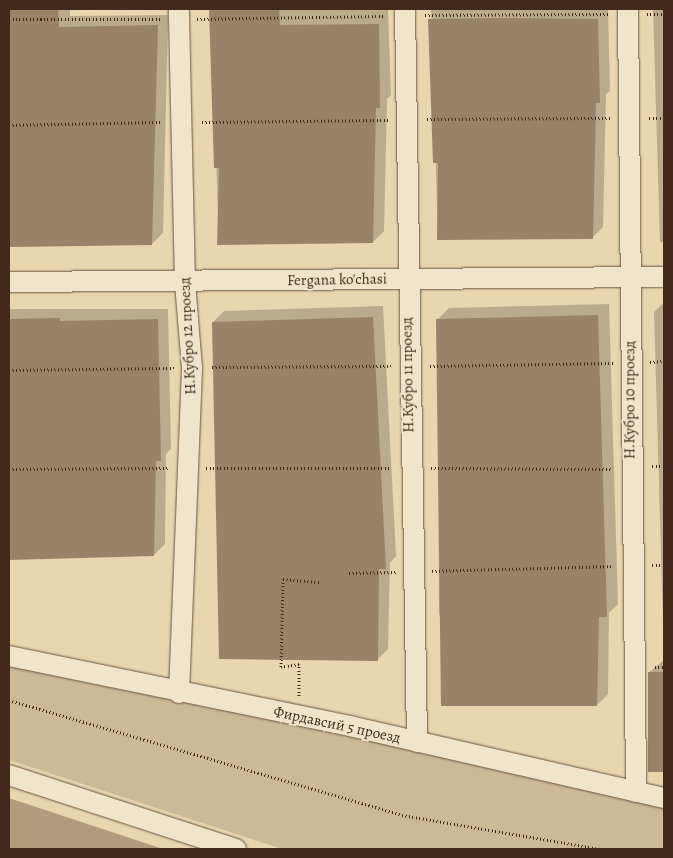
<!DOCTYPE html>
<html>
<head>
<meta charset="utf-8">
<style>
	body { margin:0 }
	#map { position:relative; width:673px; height:858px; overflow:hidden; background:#e8d6af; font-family:Alegreya,serif }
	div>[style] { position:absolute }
	.green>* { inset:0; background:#ccb996 }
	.water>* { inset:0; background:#b09b7d }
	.shadow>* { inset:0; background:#0003 }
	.building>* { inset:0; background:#988368; transform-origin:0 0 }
	.path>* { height:3px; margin-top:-1.5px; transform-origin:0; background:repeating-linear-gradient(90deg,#42291c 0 1px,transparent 0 3.5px) }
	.roads { filter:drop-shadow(0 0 1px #6c5441) drop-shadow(0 0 1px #6c5441) }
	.street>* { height:20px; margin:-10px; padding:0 10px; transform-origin:10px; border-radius:10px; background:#f0e4cb }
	span { translate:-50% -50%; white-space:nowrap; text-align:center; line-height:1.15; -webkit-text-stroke:4px #f0e4cb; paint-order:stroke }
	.street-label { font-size:15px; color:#42291c }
	.frame { position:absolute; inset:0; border:10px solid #42291c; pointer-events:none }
</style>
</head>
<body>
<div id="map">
	<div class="green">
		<div style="clip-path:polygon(9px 665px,664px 803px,664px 849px,282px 849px,9px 760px)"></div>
	</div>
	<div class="water">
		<div style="clip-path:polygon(9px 798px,163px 849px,9px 849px)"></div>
	</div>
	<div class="shadow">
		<div style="clip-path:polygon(9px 9px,70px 9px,70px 16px,168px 15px,163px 233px,152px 244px,9px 245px)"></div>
		<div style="clip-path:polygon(211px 9px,388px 9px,391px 95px,387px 99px,384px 231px,373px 242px,219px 244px)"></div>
		<div style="clip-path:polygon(431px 9px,608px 9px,610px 91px,606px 94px,603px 227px,592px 238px,438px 239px)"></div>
		<div style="clip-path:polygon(653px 9px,664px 9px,664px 242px,660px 242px)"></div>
		<div style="clip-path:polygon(664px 302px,664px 771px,649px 771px,649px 672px,664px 660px,654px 312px)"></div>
		<div style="clip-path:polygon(609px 304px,618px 604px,609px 613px,608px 694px,597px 705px,439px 615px,438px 319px,449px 308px)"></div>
		<div style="clip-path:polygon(383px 306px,396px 556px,390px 563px,388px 649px,377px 660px,213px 322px,224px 311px)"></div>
		<div style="clip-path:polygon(9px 309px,168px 309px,171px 449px,166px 454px,165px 544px,154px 555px,9px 558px)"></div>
	</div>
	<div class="building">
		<div style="clip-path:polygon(9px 9px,58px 9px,59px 27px,158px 25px,152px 245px,9px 247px)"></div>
		<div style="clip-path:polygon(209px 9px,279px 9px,280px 25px,379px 24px,380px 108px,376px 108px,373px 243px,217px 245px,219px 168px,214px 168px)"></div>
		<div style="clip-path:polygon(499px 18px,598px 19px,600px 103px,596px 103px,593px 239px,437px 240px,438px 163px,433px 163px,428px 19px)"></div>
		<div style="clip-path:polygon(598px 315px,607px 617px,599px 617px,597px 706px,441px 706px,436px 319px)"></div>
		<div style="clip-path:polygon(373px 317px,386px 569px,379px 569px,378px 661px,219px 659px,212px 322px)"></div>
		<div style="clip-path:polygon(60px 318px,60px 321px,158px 319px,161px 461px,156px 461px,154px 556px,9px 560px,9px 319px)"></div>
		<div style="left:648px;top:672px;width:16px;height:100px"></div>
	</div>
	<div class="path">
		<div style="left:647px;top:14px;width:17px"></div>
		<div style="left:425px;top:15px;width:184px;rotate:-0.3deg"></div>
		<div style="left:9px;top:19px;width:152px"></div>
		<div style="left:197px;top:19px;width:189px;rotate:-0.9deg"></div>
		<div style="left:649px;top:118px;width:15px"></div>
		<div style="left:427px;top:119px;width:184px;rotate:-0.3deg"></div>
		<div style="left:202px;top:122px;width:186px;rotate:-0.6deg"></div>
		<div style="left:9px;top:125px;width:154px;rotate:-1.1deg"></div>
		<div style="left:650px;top:362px;width:14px;rotate:-4deg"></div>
		<div style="left:430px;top:366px;width:184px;rotate:-0.9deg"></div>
		<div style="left:212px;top:367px;width:179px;rotate:-0.3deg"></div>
		<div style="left:9px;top:370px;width:165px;rotate:-0.7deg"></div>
		<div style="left:652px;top:466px;width:12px"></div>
		<div style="left:206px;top:468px;width:186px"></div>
		<div style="left:431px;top:468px;width:181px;rotate:0.3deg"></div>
		<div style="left:9px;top:469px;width:161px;rotate:-0.4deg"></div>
		<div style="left:652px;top:565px;width:12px"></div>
		<div style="left:432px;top:571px;width:182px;rotate:-1.6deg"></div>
		<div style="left:349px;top:573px;width:47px;rotate:-1.2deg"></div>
		<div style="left:655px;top:667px;width:9px"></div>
		<div style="left:299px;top:696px;width:32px;rotate:-90deg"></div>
		<div style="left:299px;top:664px;width:18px;rotate:171deg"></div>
		<div style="left:281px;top:667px;width:88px;rotate:-88.7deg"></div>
		<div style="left:283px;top:579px;width:38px;rotate:5deg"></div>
		<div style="left:9px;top:700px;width:409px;rotate:16.3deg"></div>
		<div style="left:402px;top:815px;width:201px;rotate:9.7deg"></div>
	</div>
	<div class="roads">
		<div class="street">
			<div style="left:405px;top:9px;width:733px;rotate:89.06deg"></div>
			<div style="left:628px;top:9px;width:783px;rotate:89.41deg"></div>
			<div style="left:9px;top:282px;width:655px;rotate:-0.44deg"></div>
			<div style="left:9px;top:656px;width:352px;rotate:11.6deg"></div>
			<div style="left:354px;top:727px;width:318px;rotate:12.9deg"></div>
			<div style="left:179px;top:693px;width:325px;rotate:-87.7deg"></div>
			<div style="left:192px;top:368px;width:86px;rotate:-94.7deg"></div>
			<div style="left:185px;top:282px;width:273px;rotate:-91.3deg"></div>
			<div style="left:9px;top:775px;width:239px;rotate:18.1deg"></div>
		</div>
	</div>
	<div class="street-label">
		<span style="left:337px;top:280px;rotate:-1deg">Fergana ko'chasi</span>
		<span style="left:188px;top:336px;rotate:-93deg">Н.Кубро 12 проезд</span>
		<span style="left:408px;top:375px;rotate:-91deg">Н.Кубро 11 проезд</span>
		<span style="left:630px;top:400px;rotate:-90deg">Н.Кубро 10 проезд</span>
		<span style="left:337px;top:725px;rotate:12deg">Фирдавсий 5 проезд</span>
	</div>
	<div class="frame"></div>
</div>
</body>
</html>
